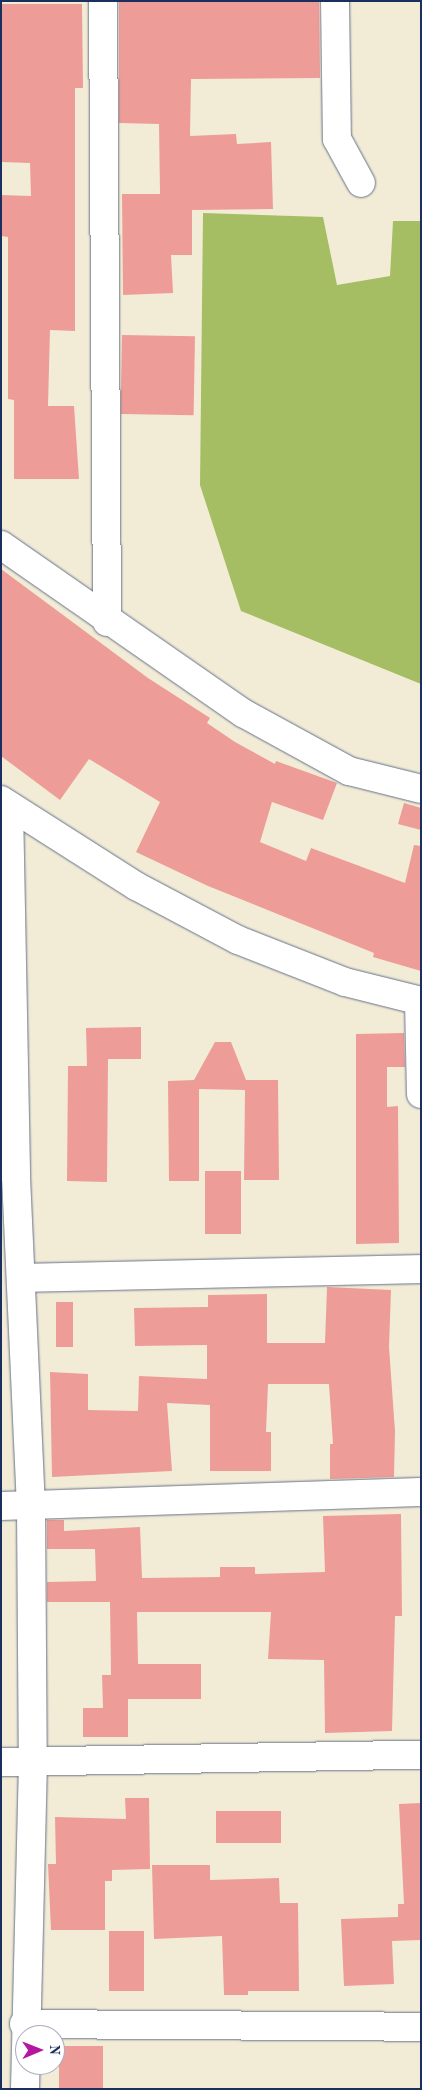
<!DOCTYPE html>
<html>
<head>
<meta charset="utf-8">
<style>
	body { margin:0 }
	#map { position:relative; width:422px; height:2090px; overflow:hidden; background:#f2ecd7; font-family:"Old Standard TT",serif }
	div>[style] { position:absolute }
	.green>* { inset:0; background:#a5be63 }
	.building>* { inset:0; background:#ed9c98; transform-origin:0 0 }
	.roads { filter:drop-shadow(0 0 1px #667188) drop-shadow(0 0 1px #667188) }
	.minor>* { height:28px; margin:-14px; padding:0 14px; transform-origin:14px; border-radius:14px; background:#fff }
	span { translate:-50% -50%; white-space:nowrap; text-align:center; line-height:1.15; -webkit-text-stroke:4px #fff; paint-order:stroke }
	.frame { position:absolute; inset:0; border:2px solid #1b2f5e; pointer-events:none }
	.north { position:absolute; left:15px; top:2025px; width:50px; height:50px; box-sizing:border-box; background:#fff; border:1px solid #a4acbf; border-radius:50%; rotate:89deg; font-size:14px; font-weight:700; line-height:20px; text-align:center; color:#1b2f5e }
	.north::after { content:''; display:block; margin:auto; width:18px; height:22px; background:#b5179e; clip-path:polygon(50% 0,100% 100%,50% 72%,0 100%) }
</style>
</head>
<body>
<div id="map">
	<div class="green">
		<div style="clip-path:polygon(203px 213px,323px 217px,337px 285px,390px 276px,393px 221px,421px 221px,421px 684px,241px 611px,200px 485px)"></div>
	</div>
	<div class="building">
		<div style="clip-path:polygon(119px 1px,319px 1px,320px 78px,191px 79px,190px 136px,236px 134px,237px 144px,271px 142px,273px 209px,192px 210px,192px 255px,171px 255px,173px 293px,123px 295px,122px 194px,160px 194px,159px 124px,119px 123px)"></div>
		<div style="clip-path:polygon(1px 4px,82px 4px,83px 88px,75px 88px,75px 331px,50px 330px,48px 406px,74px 406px,79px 479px,14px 479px,14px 400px,8px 399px,8px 237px,1px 236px,1px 195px,31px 196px,30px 163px,2px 162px)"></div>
		<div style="left:122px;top:335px;width:73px;height:79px;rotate:1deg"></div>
		<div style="clip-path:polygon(1px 569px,148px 678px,210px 718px,207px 723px,235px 742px,275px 764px,276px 761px,337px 783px,323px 820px,272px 802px,260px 842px,306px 861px,311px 848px,405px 883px,414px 845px,421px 846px,421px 971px,373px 957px,374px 953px,208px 886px,136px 852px,160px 802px,89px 759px,60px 800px,1px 756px)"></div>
		<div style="clip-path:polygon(404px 803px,421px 808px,421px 830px,398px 824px)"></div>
		<div style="clip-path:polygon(141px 1027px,141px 1059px,108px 1059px,107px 1182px,67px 1181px,68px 1066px,87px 1066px,86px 1028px)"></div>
		<div style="clip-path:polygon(404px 1033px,405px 1067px,387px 1067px,387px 1107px,398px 1106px,399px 1243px,356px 1244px,356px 1034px)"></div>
		<div style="clip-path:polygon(215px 1042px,231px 1042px,246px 1080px,278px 1080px,279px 1180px,244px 1180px,245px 1090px,199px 1089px,199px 1181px,169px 1181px,168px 1081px,194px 1080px)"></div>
		<div style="left:205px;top:1171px;width:36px;height:63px"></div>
		<div style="clip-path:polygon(327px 1287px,391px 1290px,389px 1347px,395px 1431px,394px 1477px,330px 1479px,330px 1444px,333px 1444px,329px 1384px,268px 1384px,266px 1432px,271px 1432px,271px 1471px,210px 1471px,210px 1405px,167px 1403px,172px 1471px,52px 1477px,50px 1372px,88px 1374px,88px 1410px,138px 1411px,139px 1376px,207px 1379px,207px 1345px,135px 1346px,134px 1308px,208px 1307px,208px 1295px,267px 1294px,267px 1343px,325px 1343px)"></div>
		<div style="left:56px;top:1302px;width:17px;height:45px"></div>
		<div style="clip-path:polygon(401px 1514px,402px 1616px,395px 1616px,392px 1731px,325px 1733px,324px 1660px,268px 1659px,271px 1612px,137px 1612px,138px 1664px,201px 1664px,201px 1699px,128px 1699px,128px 1737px,83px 1737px,83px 1708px,103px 1708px,102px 1675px,111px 1675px,110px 1602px,47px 1602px,47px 1582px,96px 1581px,95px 1549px,47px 1549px,47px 1520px,64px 1520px,64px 1531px,140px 1527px,142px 1578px,220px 1577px,220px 1567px,255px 1567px,255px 1574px,325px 1572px,323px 1516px)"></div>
		<div style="clip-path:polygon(125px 1798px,149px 1798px,150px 1869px,112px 1870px,112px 1881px,105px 1881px,105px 1930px,51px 1930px,48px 1864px,56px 1864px,55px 1817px,126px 1819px)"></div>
		<div style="clip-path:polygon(421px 1803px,421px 1940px,392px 1941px,394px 1984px,344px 1986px,341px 1919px,398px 1917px,398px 1904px,404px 1904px,399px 1804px)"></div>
		<div style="left:216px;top:1811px;width:65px;height:32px"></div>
		<div style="clip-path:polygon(152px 1865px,210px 1865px,210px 1880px,279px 1878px,280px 1903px,298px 1903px,299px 1991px,248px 1991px,248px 1995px,224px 1995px,222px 1936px,154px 1939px)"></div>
		<div style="left:109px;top:1931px;width:35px;height:60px"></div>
		<div style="left:59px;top:2046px;width:44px;height:43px"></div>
	</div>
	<div class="roads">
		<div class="minor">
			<div style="left:103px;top:1px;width:621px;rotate:89.63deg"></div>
			<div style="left:335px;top:1px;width:138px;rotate:89.2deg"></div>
			<div style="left:337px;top:139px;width:50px;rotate:61.4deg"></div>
			<div style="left:1px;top:545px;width:295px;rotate:34.8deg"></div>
			<div style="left:243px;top:713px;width:121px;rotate:28.7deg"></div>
			<div style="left:349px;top:771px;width:74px;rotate:14deg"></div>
			<div style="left:1px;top:800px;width:160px;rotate:32.5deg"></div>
			<div style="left:136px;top:886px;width:115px;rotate:27.9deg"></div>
			<div style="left:238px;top:940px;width:115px;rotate:21.4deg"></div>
			<div style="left:345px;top:982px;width:78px;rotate:14deg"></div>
			<div style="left:9px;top:806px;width:371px;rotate:88.9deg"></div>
			<div style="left:16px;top:1177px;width:329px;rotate:87.4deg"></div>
			<div style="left:31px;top:1506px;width:256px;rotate:89.6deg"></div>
			<div style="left:33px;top:1762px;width:327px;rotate:91.4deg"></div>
			<div style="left:419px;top:1001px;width:93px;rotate:88.8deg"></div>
			<div style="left:22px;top:1278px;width:399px;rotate:-1.3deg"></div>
			<div style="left:1px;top:1506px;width:420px;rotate:-1.9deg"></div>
			<div style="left:1px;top:1762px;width:420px;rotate:-1deg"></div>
			<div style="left:24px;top:2024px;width:397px;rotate:0.4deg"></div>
		</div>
	</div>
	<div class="frame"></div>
	<div class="north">N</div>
</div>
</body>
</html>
